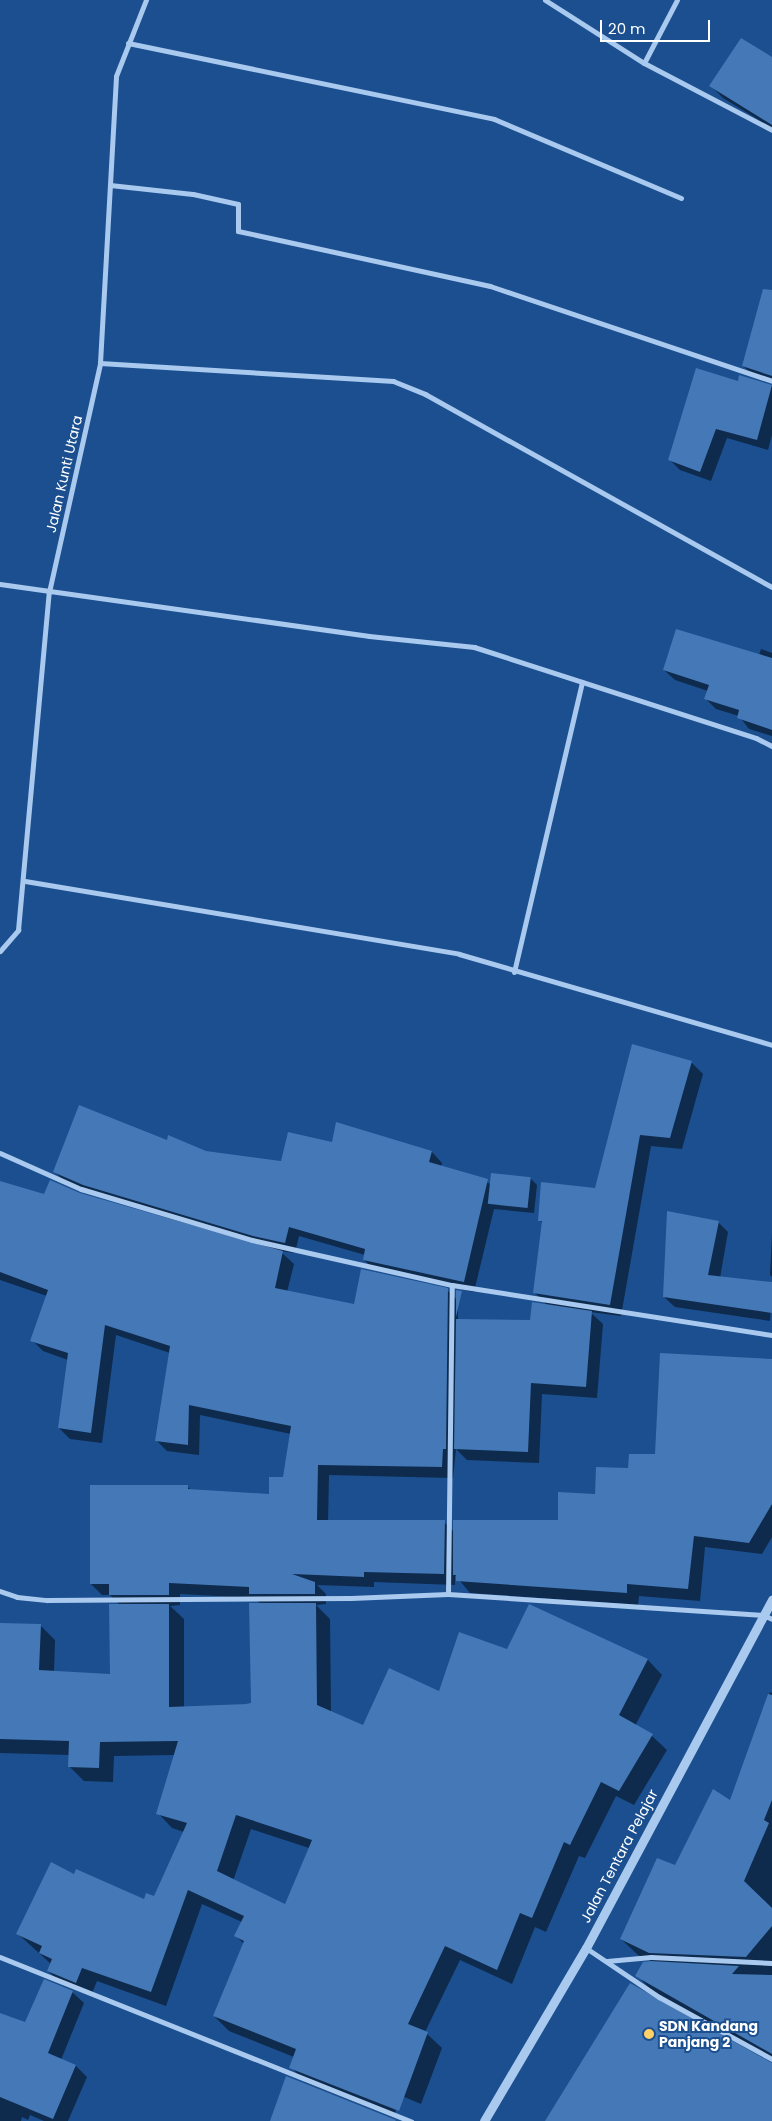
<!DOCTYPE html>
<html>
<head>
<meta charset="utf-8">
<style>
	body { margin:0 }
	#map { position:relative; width:772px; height:2121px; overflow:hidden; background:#1b4f8f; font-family:Poppins,sans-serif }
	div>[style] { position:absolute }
	.shadow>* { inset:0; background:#0007 }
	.building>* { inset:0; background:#4478b7; transform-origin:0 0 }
	.minor>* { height:5px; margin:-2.5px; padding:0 2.5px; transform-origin:2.5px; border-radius:2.5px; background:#a9c9ee }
	.tertiary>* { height:9px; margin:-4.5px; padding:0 4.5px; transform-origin:4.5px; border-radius:4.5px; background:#a9c9ee }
	.dots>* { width:14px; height:14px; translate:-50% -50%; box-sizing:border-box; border:2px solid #1b4f8f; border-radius:50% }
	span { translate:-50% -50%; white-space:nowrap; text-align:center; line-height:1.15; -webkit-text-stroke:4px #1b4f8f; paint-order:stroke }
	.street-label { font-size:14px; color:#fff }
	.poi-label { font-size:14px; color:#fff; font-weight:700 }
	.left { translate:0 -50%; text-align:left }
	.scale { position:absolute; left:600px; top:20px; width:110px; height:22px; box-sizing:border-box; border:2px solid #fff; border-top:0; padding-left:6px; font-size:15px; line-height:18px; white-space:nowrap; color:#fff; -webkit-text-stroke:4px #1b4f8f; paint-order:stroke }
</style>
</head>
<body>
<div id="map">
	<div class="shadow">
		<div style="clip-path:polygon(772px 60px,772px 128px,723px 98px,711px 86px)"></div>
		<div style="clip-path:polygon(772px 316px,772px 383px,754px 376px,743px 366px)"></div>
		<div style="clip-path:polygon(740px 376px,772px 386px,772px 435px,768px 450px,727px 438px,711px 481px,680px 470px,669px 459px,739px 383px)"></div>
		<div style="clip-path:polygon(761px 649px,772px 653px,772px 736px,749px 729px,739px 716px,716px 709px,705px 698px,708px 691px,675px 680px,664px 670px,759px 655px)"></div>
		<div style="clip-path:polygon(evenodd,691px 1062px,703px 1074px,682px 1149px,651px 1146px,621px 1316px,590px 1312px,603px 1324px,597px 1398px,542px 1394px,539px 1463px,467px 1460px,456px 1449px,453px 1478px,329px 1475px,328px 1522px,444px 1522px,454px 1532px,559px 1522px,630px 1470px,656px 1455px,772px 1362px,772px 1537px,762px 1554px,705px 1547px,700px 1601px,639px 1596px,638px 1605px,470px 1593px,455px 1575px,455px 1585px,374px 1582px,374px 1587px,317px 1585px,326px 1594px,326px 1604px,316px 1605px,330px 1619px,331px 1713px,363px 1727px,440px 1692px,508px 1651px,529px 1605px,648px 1660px,662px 1675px,635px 1726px,652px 1736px,667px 1750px,634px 1805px,616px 1796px,585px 1858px,579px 1856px,546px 1932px,535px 1927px,512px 1984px,460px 1960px,425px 2032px,442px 2048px,421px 2104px,402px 2096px,393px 2117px,305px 2082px,291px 2067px,294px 2057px,229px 2031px,214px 2016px,244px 1944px,236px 1936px,242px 1922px,202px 1904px,166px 2006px,97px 1981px,91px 1996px,63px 1985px,48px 1971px,51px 1964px,17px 1933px,75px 1875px,145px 1900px,155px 1897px,184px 1832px,172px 1828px,158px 1813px,175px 1755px,114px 1756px,113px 1782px,84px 1781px,70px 1767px,70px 1755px,0 1753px,0 1624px,40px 1625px,55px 1640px,54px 1672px,111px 1675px,120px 1605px,110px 1595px,102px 1595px,91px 1584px,187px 1486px,192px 1491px,270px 1496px,284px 1478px,291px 1434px,200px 1415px,199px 1455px,167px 1451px,156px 1440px,170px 1353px,116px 1335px,102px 1443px,70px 1439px,59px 1428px,68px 1360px,43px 1351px,32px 1340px,47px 1296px,0 1280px,0 1182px,45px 1196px,79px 1194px,195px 1228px,65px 1182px,54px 1171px,167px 1141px,206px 1152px,282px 1162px,333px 1143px,337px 1124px,432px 1152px,442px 1163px,441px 1167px,491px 1184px,530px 1178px,537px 1185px,534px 1213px,494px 1209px,474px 1292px,375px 1270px,364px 1260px,365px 1255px,299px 1236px,295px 1253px,272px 1250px,282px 1253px,294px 1264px,287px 1292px,355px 1306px,447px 1290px,458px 1301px,458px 1320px,531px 1322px,548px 1306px,535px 1293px,543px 1224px,540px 1220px,596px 1189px,691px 1062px,180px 1594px,254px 1598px,261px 1604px,252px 1704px,184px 1708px,184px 1619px,170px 1606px,180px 1605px,180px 1594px,691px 1062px,251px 1829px,309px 1848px,285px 1905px,233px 1881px,251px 1829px)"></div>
		<div style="clip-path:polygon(718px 1222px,728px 1232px,720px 1278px,772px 1291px,770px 1321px,675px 1307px,664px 1297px)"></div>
		<div style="clip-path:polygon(772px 1234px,772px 1277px,770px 1275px)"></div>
		<div style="clip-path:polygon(770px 1692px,772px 1693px,772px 2060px,653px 1992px,637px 1975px,657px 1964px,638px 1955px,621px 1939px,731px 1801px)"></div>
		<div style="clip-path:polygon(72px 1992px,84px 2003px,61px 2060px,76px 2066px,87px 2077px,68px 2121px,44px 2121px,30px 2115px,28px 2120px,22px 2117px,21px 2121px,0 2121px,0 2015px,25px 2024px)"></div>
	</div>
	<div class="building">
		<div style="clip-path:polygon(741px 38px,772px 57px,772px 125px,709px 86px)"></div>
		<div style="clip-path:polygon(763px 289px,772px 290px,772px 376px,742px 366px)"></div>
		<div style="clip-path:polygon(696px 368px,738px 381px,739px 375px,772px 385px,757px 440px,716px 429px,700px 472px,668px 460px)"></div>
		<div style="clip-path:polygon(676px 629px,772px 658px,772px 730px,737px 718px,739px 710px,704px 699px,709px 685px,663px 670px)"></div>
		<div style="clip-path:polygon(632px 1044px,692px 1061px,670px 1138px,640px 1135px,610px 1305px,533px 1293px,542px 1221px,538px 1221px,541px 1182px,595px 1188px)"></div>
		<div style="clip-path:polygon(79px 1105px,167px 1140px,168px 1135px,206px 1151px,281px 1161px,288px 1132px,332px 1142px,336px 1122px,432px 1151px,429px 1162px,488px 1179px,464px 1282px,363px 1260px,365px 1249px,289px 1227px,285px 1243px,253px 1236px,83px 1185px,53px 1172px)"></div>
		<div style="left:491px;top:1173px;width:40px;height:31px;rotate:6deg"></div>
		<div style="clip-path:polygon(50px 1180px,80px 1193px,283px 1251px,275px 1288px,354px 1304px,361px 1269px,448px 1288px,446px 1449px,443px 1449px,442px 1467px,318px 1465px,317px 1520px,445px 1520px,444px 1574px,364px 1572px,364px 1577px,292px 1574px,315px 1582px,315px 1594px,249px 1594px,249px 1587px,169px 1583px,169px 1595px,109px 1595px,109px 1584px,90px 1584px,90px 1485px,188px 1485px,188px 1489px,269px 1494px,269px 1477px,283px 1477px,291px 1426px,189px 1405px,188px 1445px,155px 1441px,170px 1346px,105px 1325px,91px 1433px,58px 1428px,68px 1353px,30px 1341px,48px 1290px,0 1272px,0 1181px,44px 1194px)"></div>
		<div style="clip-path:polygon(667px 1211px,719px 1221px,708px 1275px,772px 1282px,772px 1313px,663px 1297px)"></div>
		<div style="clip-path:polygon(456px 1290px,462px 1291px,456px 1317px)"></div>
		<div style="clip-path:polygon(532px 1302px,592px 1311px,586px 1387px,531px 1383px,528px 1452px,454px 1449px,456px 1319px,530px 1320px)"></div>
		<div style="clip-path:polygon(660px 1353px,772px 1359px,772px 1504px,749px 1543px,694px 1536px,688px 1589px,627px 1584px,627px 1593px,456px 1581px,456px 1575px,453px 1575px,453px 1520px,558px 1520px,558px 1492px,595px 1494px,596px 1467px,628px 1468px,629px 1454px,655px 1454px)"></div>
		<div style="clip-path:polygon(evenodd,249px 1603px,316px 1603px,317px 1705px,363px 1725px,389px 1668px,439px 1691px,459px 1632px,507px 1649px,529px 1604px,648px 1659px,619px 1715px,653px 1734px,619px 1791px,601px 1782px,570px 1845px,564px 1842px,532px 1918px,520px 1913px,497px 1970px,445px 1946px,408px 2024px,428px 2032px,399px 2111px,289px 2068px,296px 2049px,213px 2016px,244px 1941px,234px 1936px,244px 1916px,188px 1890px,151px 1992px,82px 1968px,76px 1983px,47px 1971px,52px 1959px,39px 1953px,42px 1946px,16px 1934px,51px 1862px,74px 1874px,76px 1869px,144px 1899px,146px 1893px,154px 1896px,187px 1823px,156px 1814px,178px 1741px,100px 1742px,99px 1768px,68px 1767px,69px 1741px,0 1739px,0 1623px,41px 1624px,39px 1670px,110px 1674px,109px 1604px,169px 1604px,169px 1707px,246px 1704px,251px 1703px,249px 1603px,236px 1815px,312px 1840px,285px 1904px,217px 1871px,236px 1815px)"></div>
		<div style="clip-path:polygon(768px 1694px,772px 1695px,772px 1800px,764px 1820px,769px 1823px,744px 1881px,772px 1908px,772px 1926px,746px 1957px,649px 1953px,620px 1939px,657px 1858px,675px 1865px,713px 1789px,730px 1800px)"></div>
		<div style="clip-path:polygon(651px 1961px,739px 1966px,732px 1974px,772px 1975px,772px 2054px,635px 1976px,643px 1962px)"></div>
		<div style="clip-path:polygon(44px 1979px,73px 1991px,48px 2053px,76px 2065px,53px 2119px,0 2097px,0 2013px,25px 2022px)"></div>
		<div style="clip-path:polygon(630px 1983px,772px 2063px,772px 2121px,545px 2121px)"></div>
		<div style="clip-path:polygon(286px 2076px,396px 2120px,395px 2121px,270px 2121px)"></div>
	</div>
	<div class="minor">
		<div style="left:545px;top:0;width:117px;rotate:32.5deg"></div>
		<div style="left:644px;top:63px;width:144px;rotate:27.6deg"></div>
		<div style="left:128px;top:43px;width:374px;rotate:11.7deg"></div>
		<div style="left:494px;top:119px;width:203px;rotate:22.9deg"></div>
		<div style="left:644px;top:63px;width:71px;rotate:-62.4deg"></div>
		<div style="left:110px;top:185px;width:83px;rotate:6.2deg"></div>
		<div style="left:193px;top:194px;width:46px;rotate:12.5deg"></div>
		<div style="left:238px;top:204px;width:27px;rotate:90deg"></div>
		<div style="left:238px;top:231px;width:258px;rotate:12.3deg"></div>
		<div style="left:490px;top:286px;width:298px;rotate:18.6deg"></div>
		<div style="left:100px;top:363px;width:294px;rotate:3.5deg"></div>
		<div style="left:393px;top:381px;width:35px;rotate:22deg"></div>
		<div style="left:425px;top:394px;width:397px;rotate:29.1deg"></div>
		<div style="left:0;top:584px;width:373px;rotate:8deg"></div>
		<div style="left:369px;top:636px;width:106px;rotate:6deg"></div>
		<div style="left:474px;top:647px;width:296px;rotate:17.9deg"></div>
		<div style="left:756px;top:738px;width:18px;rotate:27deg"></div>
		<div style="left:25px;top:881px;width:440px;rotate:9.5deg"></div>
		<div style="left:459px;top:954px;width:326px;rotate:16.2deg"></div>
		<div style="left:0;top:951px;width:28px;rotate:-49deg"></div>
		<div style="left:18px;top:930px;width:339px;rotate:-84.8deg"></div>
		<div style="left:49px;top:592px;width:235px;rotate:-77.4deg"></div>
		<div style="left:100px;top:363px;width:287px;rotate:-86.8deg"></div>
		<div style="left:116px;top:76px;width:82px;rotate:-68.5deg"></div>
		<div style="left:514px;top:972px;width:298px;rotate:-76.8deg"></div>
		<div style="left:0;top:1153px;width:89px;rotate:24deg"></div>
		<div style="left:81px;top:1189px;width:178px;rotate:16.6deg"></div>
		<div style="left:252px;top:1240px;width:205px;rotate:12.7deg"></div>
		<div style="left:452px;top:1285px;width:324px;rotate:8.9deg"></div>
		<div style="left:0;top:1591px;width:18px;rotate:19deg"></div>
		<div style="left:17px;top:1597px;width:30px;rotate:6deg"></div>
		<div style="left:47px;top:1600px;width:304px;rotate:-0.4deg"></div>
		<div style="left:351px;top:1598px;width:97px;rotate:-2.4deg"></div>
		<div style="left:448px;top:1594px;width:316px;rotate:3.8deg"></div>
		<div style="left:763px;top:1615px;width:10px;rotate:24deg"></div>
		<div style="left:448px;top:1594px;width:309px;rotate:-89.3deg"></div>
		<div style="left:586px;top:1948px;width:88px;rotate:33.9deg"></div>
		<div style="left:659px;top:1997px;width:129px;rotate:28.8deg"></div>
		<div style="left:0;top:1957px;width:443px;rotate:21.8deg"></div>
		<div style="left:607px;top:1961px;width:44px;rotate:-5.2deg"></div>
		<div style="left:651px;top:1957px;width:121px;rotate:2.8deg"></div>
	</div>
	<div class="tertiary">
		<div style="left:484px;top:2121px;width:201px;rotate:-59.5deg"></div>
		<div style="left:586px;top:1948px;width:395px;rotate:-61.9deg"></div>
	</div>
	<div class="dots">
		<div style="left:649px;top:2034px;background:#ffd166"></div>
	</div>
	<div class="street-label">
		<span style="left:64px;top:474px;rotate:-77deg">Jalan Kunti Utara</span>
		<span style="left:619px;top:1856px;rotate:-62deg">Jalan Tentara Pelajar</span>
	</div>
	<div class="poi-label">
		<span class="left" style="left:659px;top:2034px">SDN Kandang<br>Panjang 2</span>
	</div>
	<div class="scale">20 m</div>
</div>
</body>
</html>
